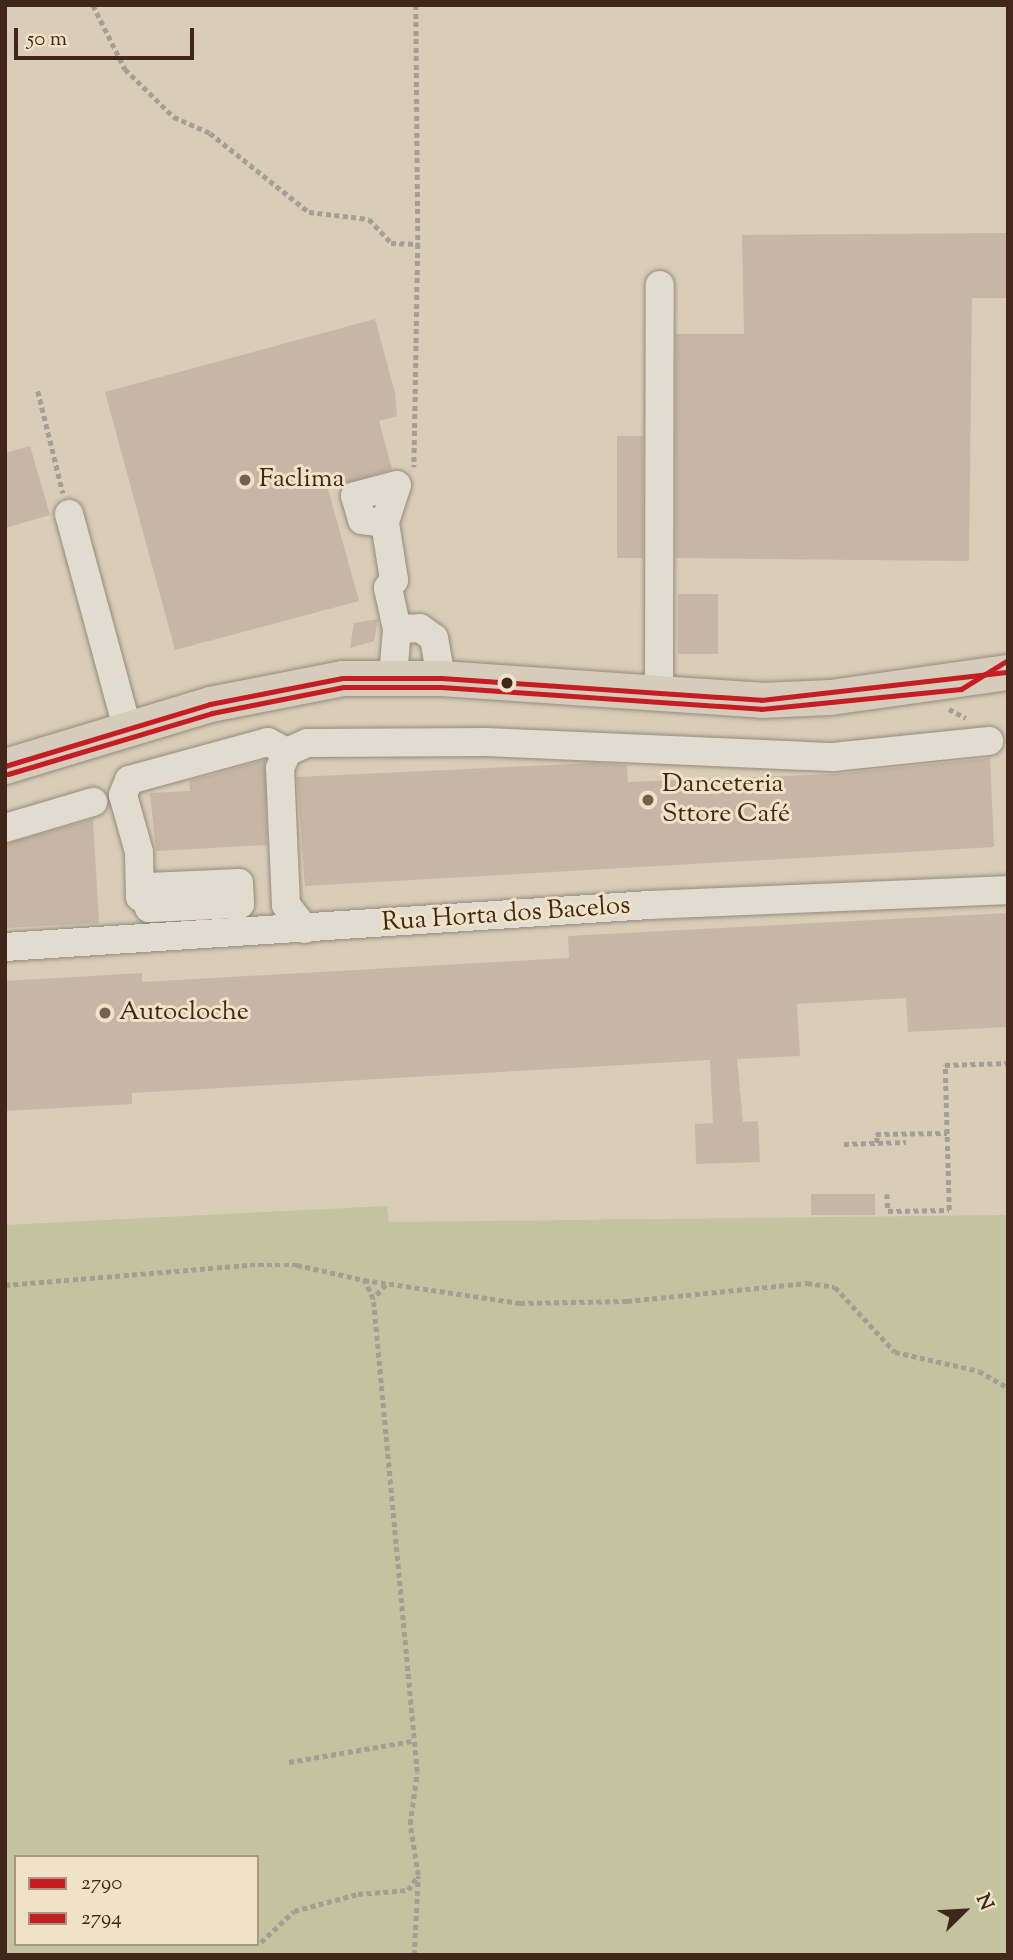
<!DOCTYPE html>
<html>
<head>
<meta charset="utf-8">
<style>
	body { margin:0 }
	#map { position:relative; width:1013px; height:1960px; overflow:hidden; background:#d9cdb7; font-family:"Sorts Mill Goudy",serif }
	div>[style] { position:absolute }
	.green>* { inset:0; background:#c3c49f }
	.building>* { inset:0; background:#c6b6a5; transform-origin:0 0 }
	.path>* { height:4.5px; margin-top:-2.25px; transform-origin:0; background:repeating-linear-gradient(90deg,#a59e95 0 5px,transparent 0 8.5px) }
	.roads { filter:drop-shadow(0 0 2px #948a7c) drop-shadow(0 0 2px #948a7c) }
	.minor>* { height:28px; margin:-14px; padding:0 14px; transform-origin:14px; border-radius:14px; background:#e1dbd0 }
	.major>* { height:35px; margin:-17.5px; padding:0 17.5px; transform-origin:17.5px; border-radius:17.5px; background:#d6ccbb }
	.bus-1>* { height:5px; margin:-2.5px; padding:0 2.5px; transform-origin:2.5px; border-radius:2.5px; background:#c61d23 }
	.bus-2>* { height:5px; margin:-2.5px; padding:0 2.5px; transform-origin:2.5px; border-radius:2.5px; background:#c61d23 }
	.dots>* { width:19px; height:19px; translate:-50% -50%; box-sizing:border-box; border:4px solid #efe2c7; border-radius:50% }
	span { translate:-50% -50%; white-space:nowrap; text-align:center; line-height:1.15; -webkit-text-stroke:6px #efe2c7; paint-order:stroke }
	.poi-label { font-size:26px; color:#40271a }
	.left { translate:0 -50%; text-align:left }
	.street-label { font-size:26px; color:#40271a }
	.frame { position:absolute; inset:0; border:7px solid #40271a; pointer-events:none }
	.legend { position:absolute; left:14px; top:1855px; width:245px; height:91px; box-sizing:border-box; background:#efe2c7; border:2px solid #a99782; margin:0; padding:9px 12px; list-style:none; font-size:21px; color:#40271a }
	.legend li { display:flex; align-items:center; gap:14px; height:35px }
	.legend b { width:35px; border:2px solid #a99782 }
	.north { position:absolute; left:929px; top:1876px; width:70px; height:70px; -webkit-text-stroke:5px #efe2c7; paint-order:stroke; rotate:66deg; font-size:19px; font-weight:700; line-height:28px; text-align:center; color:#40271a }
	.north::after { content:''; display:block; margin:auto; width:24px; height:32px; background:#40271a; clip-path:polygon(50% 0,100% 100%,50% 72%,0 100%) }
	.scale { position:absolute; left:14px; top:28px; width:180px; height:32px; box-sizing:border-box; border:4px solid #40271a; border-top:0; padding-left:9px; font-size:21px; line-height:24px; white-space:nowrap; color:#40271a; -webkit-text-stroke:5px #efe2c7; paint-order:stroke }
</style>
</head>
<body>
<div id="map">
	<div class="green">
		<div style="clip-path:polygon(evenodd,387px 1206px,389px 1222px,1008px 1215px,1008px 1955px,5px 1955px,5px 1225px,387px 1206px,16px 1857px,257px 1857px,257px 1944px,16px 1944px,16px 1857px)"></div>
	</div>
	<div class="building">
		<div style="clip-path:polygon(1008px 233px,1008px 298px,972px 298px,969px 561px,676px 558px,676px 334px,744px 334px,742px 235px)"></div>
		<div style="clip-path:polygon(375px 319px,395px 393px,397px 416px,379px 421px,392px 469px,328px 489px,359px 601px,175px 650px,105px 392px)"></div>
		<div style="left:617px;top:436px;width:26px;height:122px"></div>
		<div style="clip-path:polygon(30px 446px,50px 515px,5px 528px,5px 453px)"></div>
		<div style="left:678px;top:594px;width:40px;height:60px"></div>
		<div style="clip-path:polygon(378px 619px,374px 641px,350px 648px,354px 623px)"></div>
		<div style="clip-path:polygon(990px 758px,994px 847px,305px 886px,297px 777px,592px 763px,627px 765px,628px 782px,835px 774px)"></div>
		<div style="clip-path:polygon(265px 760px,267px 845px,156px 851px,150px 793px,190px 791px,189px 781px)"></div>
		<div style="clip-path:polygon(93px 819px,99px 923px,5px 928px,5px 844px)"></div>
		<div style="clip-path:polygon(1008px 913px,1008px 1027px,908px 1032px,906px 998px,797px 1004px,800px 1056px,737px 1059px,743px 1122px,758px 1121px,760px 1162px,696px 1164px,695px 1124px,713px 1123px,710px 1060px,132px 1093px,132px 1104px,5px 1111px,5px 981px,142px 973px,142px 982px,569px 958px,568px 936px)"></div>
		<div style="left:875px;top:1194px;width:21px;height:64px;rotate:90deg"></div>
	</div>
	<div class="path">
		<div style="left:93px;top:5px;width:72px;rotate:63.4deg"></div>
		<div style="left:125px;top:69px;width:69px;rotate:44.4deg"></div>
		<div style="left:174px;top:117px;width:39px;rotate:24deg"></div>
		<div style="left:210px;top:133px;width:127px;rotate:38.6deg"></div>
		<div style="left:309px;top:212px;width:60px;rotate:6.7deg"></div>
		<div style="left:369px;top:219px;width:33px;rotate:47deg"></div>
		<div style="left:391px;top:243px;width:27px;rotate:2deg"></div>
		<div style="left:418px;top:244px;width:223px;rotate:91deg"></div>
		<div style="left:416px;top:5px;width:239px;rotate:89.5deg"></div>
		<div style="left:38px;top:391px;width:105px;rotate:76.2deg"></div>
		<div style="left:949px;top:709px;width:19px;rotate:28deg"></div>
		<div style="left:877px;top:1143px;width:9px;rotate:-96deg"></div>
		<div style="left:876px;top:1134px;width:71px;rotate:-0.8deg"></div>
		<div style="left:844px;top:1144px;width:62px;rotate:-1.8deg"></div>
		<div style="left:887px;top:1194px;width:17px;rotate:87deg"></div>
		<div style="left:888px;top:1211px;width:61px;rotate:-0.9deg"></div>
		<div style="left:949px;top:1210px;width:145px;rotate:-91.6deg"></div>
		<div style="left:945px;top:1065px;width:63px;rotate:-1.8deg"></div>
		<div style="left:5px;top:1285px;width:246px;rotate:-4.7deg"></div>
		<div style="left:250px;top:1265px;width:47px"></div>
		<div style="left:297px;top:1265px;width:69px;rotate:12.6deg"></div>
		<div style="left:386px;top:1285px;width:19px;rotate:133deg"></div>
		<div style="left:373px;top:1299px;width:21px;rotate:-115deg"></div>
		<div style="left:364px;top:1280px;width:158px;rotate:8.4deg"></div>
		<div style="left:520px;top:1303px;width:107px;rotate:-1.1deg"></div>
		<div style="left:627px;top:1301px;width:181px;rotate:-5.7deg"></div>
		<div style="left:807px;top:1283px;width:28px;rotate:8deg"></div>
		<div style="left:835px;top:1287px;width:88px;rotate:47.3deg"></div>
		<div style="left:895px;top:1352px;width:86px;rotate:12.7deg"></div>
		<div style="left:979px;top:1371px;width:34px;rotate:30deg"></div>
		<div style="left:289px;top:1762px;width:125px;rotate:-9.7deg"></div>
		<div style="left:261px;top:1942px;width:45px;rotate:-43.2deg"></div>
		<div style="left:294px;top:1911px;width:66px;rotate:-14.9deg"></div>
		<div style="left:358px;top:1894px;width:50px;rotate:-4.6deg"></div>
		<div style="left:408px;top:1890px;width:18px;rotate:-56deg"></div>
		<div style="left:418px;top:1875px;width:52px;rotate:-98.9deg"></div>
		<div style="left:410px;top:1824px;width:52px;rotate:-82.3deg"></div>
		<div style="left:417px;top:1772px;width:475px;rotate:-95.3deg"></div>
		<div style="left:414px;top:1955px;width:79px;rotate:-87.1deg"></div>
	</div>
	<div class="roads">
		<div class="minor">
			<div style="left:69px;top:514px;width:222px;rotate:74.8deg"></div>
			<div style="left:385px;top:523px;width:23px;rotate:-173deg"></div>
			<div style="left:362px;top:520px;width:25px;rotate:-106deg"></div>
			<div style="left:355px;top:496px;width:43px;rotate:-14.7deg"></div>
			<div style="left:397px;top:485px;width:40px;rotate:108deg"></div>
			<div style="left:385px;top:523px;width:58px;rotate:81deg"></div>
			<div style="left:394px;top:580px;width:10px;rotate:127deg"></div>
			<div style="left:388px;top:588px;width:42px;rotate:77.6deg"></div>
			<div style="left:397px;top:629px;width:48px;rotate:94.8deg"></div>
			<div style="left:397px;top:629px;width:23px;rotate:-2deg"></div>
			<div style="left:420px;top:628px;width:17px;rotate:36deg"></div>
			<div style="left:434px;top:638px;width:41px;rotate:80.1deg"></div>
			<div style="left:659px;top:694px;width:409px;rotate:-89.9deg"></div>
			<div style="left:5px;top:828px;width:92px;rotate:-16.5deg"></div>
			<div style="left:239px;top:883px;width:21px;rotate:87deg"></div>
			<div style="left:240px;top:904px;width:91px;rotate:177.5deg"></div>
			<div style="left:149px;top:908px;width:21px;rotate:-93deg"></div>
			<div style="left:148px;top:887px;width:91px;rotate:-2.5deg"></div>
			<div style="left:149px;top:896px;width:9px;rotate:174deg"></div>
			<div style="left:140px;top:897px;width:45px;rotate:-91.3deg"></div>
			<div style="left:139px;top:852px;width:59px;rotate:-105.7deg"></div>
			<div style="left:123px;top:795px;width:16px;rotate:-68deg"></div>
			<div style="left:129px;top:780px;width:144px;rotate:-15.3deg"></div>
			<div style="left:268px;top:742px;width:21px;rotate:28deg"></div>
			<div style="left:305px;top:929px;width:31px;rotate:-128deg"></div>
			<div style="left:286px;top:905px;width:137px;rotate:-92.5deg"></div>
			<div style="left:280px;top:768px;width:17px;rotate:-66deg"></div>
			<div style="left:287px;top:752px;width:22px;rotate:-24deg"></div>
			<div style="left:307px;top:743px;width:179px;rotate:-0.3deg"></div>
			<div style="left:486px;top:742px;width:347px;rotate:2.5deg"></div>
			<div style="left:833px;top:757px;width:157px;rotate:-5.9deg"></div>
			<div style="left:5px;top:947px;width:646px;rotate:-3.73deg"></div>
			<div style="left:650px;top:905px;width:358px;rotate:-2.4deg"></div>
		</div>
		<div class="major">
			<div style="left:5px;top:766px;width:214px;rotate:-16.8deg"></div>
			<div style="left:210px;top:704px;width:135px;rotate:-11.1deg"></div>
			<div style="left:342px;top:678px;width:99px"></div>
			<div style="left:441px;top:678px;width:321px;rotate:3.9deg"></div>
			<div style="left:761px;top:700px;width:69px;rotate:-2.5deg"></div>
			<div style="left:830px;top:697px;width:180px;rotate:-8deg"></div>
		</div>
	</div>
	<div class="bus-1">
		<div style="left:5px;top:766px;width:214px;rotate:-16.8deg"></div>
		<div style="left:210px;top:704px;width:135px;rotate:-11.1deg"></div>
		<div style="left:342px;top:678px;width:99px"></div>
		<div style="left:441px;top:678px;width:321px;rotate:3.9deg"></div>
		<div style="left:761px;top:700px;width:249px;rotate:-6.5deg"></div>
	</div>
	<div class="bus-2">
		<div style="left:8px;top:774px;width:213px;rotate:-16.6deg"></div>
		<div style="left:212px;top:713px;width:134px;rotate:-11.2deg"></div>
		<div style="left:343px;top:687px;width:98px"></div>
		<div style="left:441px;top:687px;width:321px;rotate:3.9deg"></div>
		<div style="left:761px;top:709px;width:201px;rotate:-5.7deg"></div>
		<div style="left:961px;top:689px;width:55px;rotate:-31.7deg"></div>
	</div>
	<div class="dots">
		<div style="left:245px;top:480px;background:#766151"></div>
		<div style="left:507px;top:683px;background:#40271a"></div>
		<div style="left:648px;top:800px;background:#766151"></div>
		<div style="left:105px;top:1013px;background:#766151"></div>
	</div>
	<div class="poi-label">
		<span class="left" style="left:259px;top:480px">Faclima</span>
		<span class="left" style="left:662px;top:800px">Danceteria<br>Sttore Café</span>
		<span class="left" style="left:119px;top:1013px">Autocloche</span>
	</div>
	<div class="street-label">
		<span style="left:506px;top:915px;rotate:-4deg">Rua Horta dos Bacelos</span>
	</div>
	<div class="frame"></div>
	<ul class="legend">
	<li><b style="height:9px;background:#c61d23"></b>2790</li>
	<li><b style="height:9px;background:#c61d23"></b>2794</li>
	</ul>
	<div class="north">N</div>
	<div class="scale">50 m</div>
</div>
</body>
</html>
